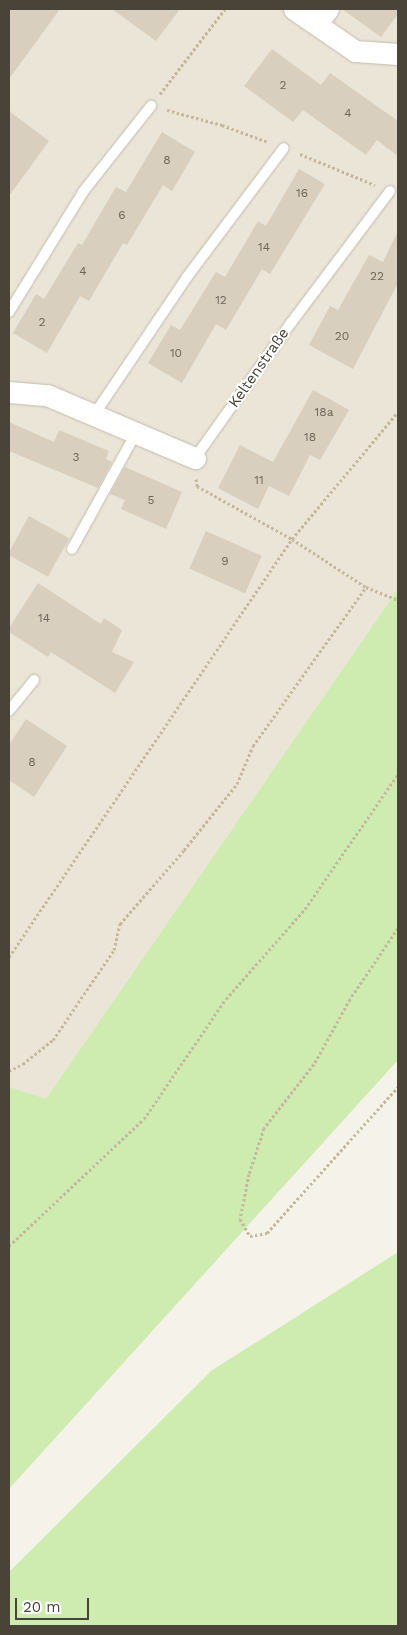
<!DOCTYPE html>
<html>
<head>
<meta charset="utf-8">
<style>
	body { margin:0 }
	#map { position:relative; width:407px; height:1635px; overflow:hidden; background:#f5f2e9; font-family:"Work Sans",sans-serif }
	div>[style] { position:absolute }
	.residential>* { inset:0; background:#eae5d7 }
	.green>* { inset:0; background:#ceecb0 }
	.building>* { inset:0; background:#d8cfbe; transform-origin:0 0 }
	.path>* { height:3px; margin-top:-1.5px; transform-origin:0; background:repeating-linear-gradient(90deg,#c4b89b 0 2.5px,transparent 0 5px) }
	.roads { filter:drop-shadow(0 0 1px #c2bbab) drop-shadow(0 0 1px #c2bbab) }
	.lane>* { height:10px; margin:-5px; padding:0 5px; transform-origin:5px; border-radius:5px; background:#fff }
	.street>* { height:21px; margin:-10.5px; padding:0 10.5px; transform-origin:10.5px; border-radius:10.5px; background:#fff }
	span { translate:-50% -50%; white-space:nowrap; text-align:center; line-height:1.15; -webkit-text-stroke:4px #fff; paint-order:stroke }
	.number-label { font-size:12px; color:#6e6659 }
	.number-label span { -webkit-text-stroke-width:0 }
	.street-label { font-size:15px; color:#4a4337 }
	.frame { position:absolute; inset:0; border:10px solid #4a4337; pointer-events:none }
	.scale { position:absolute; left:15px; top:1598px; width:74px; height:22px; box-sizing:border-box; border:2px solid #4a4337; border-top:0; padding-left:6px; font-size:15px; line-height:18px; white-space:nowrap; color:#4a4337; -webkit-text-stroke:4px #fff; paint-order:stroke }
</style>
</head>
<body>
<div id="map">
	<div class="residential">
		<div style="clip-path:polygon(9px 9px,398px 9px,398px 589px,9px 1154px)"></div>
	</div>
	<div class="green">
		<div style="clip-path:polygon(398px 589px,398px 1060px,9px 1489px,9px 1087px,46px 1099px)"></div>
		<div style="clip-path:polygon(398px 1252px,398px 1626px,9px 1626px,9px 1572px,211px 1371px)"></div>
	</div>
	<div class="building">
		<div style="clip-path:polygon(9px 9px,60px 9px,9px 79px)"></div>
		<div style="clip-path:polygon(112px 9px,180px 9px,156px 41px)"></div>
		<div style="clip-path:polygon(342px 9px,398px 9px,398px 14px,381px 37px)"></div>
		<div style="clip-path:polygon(272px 49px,321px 85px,330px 73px,398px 121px,398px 156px,377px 140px,366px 155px,303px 110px,293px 122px,244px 86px)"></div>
		<div style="clip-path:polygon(9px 111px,49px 141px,9px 196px)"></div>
		<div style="clip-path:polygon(162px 132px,195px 152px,172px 191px,163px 185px,127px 245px,123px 243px,89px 301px,80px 296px,47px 353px,13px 333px,36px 294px,44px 299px,78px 243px,82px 245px,116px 187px,126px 192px)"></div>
		<div style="clip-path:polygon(299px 169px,325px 184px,270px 274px,262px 269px,226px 330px,216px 324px,182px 383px,148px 363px,171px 325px,180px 330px,216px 272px,225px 277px,258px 221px,266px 226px)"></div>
		<div style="clip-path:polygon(398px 231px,398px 283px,353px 369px,309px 345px,330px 306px,338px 310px,369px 255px,383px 262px)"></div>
		<div style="clip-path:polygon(313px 390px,349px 410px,320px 460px,310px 455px,289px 496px,269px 486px,258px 509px,218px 488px,240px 445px,273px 462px)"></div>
		<div style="clip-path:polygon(9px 422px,54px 442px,59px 430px,109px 451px,106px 459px,112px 462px,98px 488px,9px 451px)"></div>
		<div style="clip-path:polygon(125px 467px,182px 492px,166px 529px,121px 509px,125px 500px,110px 494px)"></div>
		<div style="left:29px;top:516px;width:46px;height:44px;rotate:29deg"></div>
		<div style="left:206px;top:531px;width:61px;height:41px;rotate:24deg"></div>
		<div style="clip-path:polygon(38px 583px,101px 624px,104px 618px,122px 630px,112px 652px,134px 662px,115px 693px,51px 652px,48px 657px,9px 632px,9px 628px)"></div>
		<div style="clip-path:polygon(26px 719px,67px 746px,34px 797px,9px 780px,9px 745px)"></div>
	</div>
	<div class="path">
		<div style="left:160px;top:94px;width:107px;rotate:-52.6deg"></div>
		<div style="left:167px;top:110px;width:57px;rotate:15.3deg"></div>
		<div style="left:222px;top:125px;width:49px;rotate:20.3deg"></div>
		<div style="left:300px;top:154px;width:81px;rotate:22.5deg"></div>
		<div style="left:196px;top:479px;width:7px;rotate:82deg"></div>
		<div style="left:197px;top:486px;width:109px;rotate:29.2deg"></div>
		<div style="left:292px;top:539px;width:88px;rotate:33deg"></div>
		<div style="left:366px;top:587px;width:35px;rotate:22deg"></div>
		<div style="left:398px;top:928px;width:86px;rotate:124.1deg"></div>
		<div style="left:350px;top:999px;width:74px;rotate:119deg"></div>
		<div style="left:314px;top:1064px;width:81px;rotate:128deg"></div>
		<div style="left:264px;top:1128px;width:48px;rotate:108.1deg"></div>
		<div style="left:249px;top:1174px;width:46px;rotate:101.3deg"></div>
		<div style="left:240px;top:1219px;width:20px;rotate:60deg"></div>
		<div style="left:250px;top:1236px;width:17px;rotate:-10deg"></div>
		<div style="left:267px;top:1233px;width:196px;rotate:-48.1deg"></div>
		<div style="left:9px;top:957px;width:505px;rotate:-55.9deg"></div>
		<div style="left:292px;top:539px;width:165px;rotate:-50.2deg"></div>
		<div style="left:9px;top:1071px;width:16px;rotate:-27deg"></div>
		<div style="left:23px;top:1064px;width:38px;rotate:-39deg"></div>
		<div style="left:53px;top:1040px;width:109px;rotate:-55.9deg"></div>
		<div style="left:114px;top:950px;width:27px;rotate:-77deg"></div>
		<div style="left:120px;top:924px;width:98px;rotate:-49.1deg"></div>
		<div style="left:184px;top:850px;width:85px;rotate:-51.2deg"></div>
		<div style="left:237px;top:784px;width:41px;rotate:-67.2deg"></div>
		<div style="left:253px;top:746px;width:195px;rotate:-54.6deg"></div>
		<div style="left:9px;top:1246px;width:185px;rotate:-43.3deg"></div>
		<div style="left:144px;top:1119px;width:145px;rotate:-55.7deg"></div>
		<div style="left:226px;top:999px;width:120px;rotate:-48.7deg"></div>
		<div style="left:305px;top:909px;width:164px;rotate:-55.4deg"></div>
	</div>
	<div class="roads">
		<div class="lane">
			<div style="left:9px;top:312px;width:141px;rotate:-58.3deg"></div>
			<div style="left:83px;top:192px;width:110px;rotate:-51.7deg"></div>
			<div style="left:94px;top:415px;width:166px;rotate:-56deg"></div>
			<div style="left:187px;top:277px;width:161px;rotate:-53.1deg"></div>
			<div style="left:195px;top:458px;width:166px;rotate:-54.6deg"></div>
			<div style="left:291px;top:323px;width:165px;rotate:-53.1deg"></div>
			<div style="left:72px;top:549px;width:132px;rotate:-61.1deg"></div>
			<div style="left:9px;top:711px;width:40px;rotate:-51deg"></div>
		</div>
		<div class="street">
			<div style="left:294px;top:9px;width:74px;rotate:34.5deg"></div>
			<div style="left:355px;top:51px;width:43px;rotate:4deg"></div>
			<div style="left:317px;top:23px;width:18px;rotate:-52deg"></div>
			<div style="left:9px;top:392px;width:38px;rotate:5deg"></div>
			<div style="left:47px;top:395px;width:161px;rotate:23.1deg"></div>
		</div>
	</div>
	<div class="number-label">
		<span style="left:283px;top:86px">2</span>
		<span style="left:348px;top:114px">4</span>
		<span style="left:167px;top:161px">8</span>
		<span style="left:302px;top:194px">16</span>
		<span style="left:122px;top:216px">6</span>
		<span style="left:264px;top:248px">14</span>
		<span style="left:83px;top:272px">4</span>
		<span style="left:377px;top:277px">22</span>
		<span style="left:221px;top:301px">12</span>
		<span style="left:42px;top:323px">2</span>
		<span style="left:342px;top:337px">20</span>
		<span style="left:176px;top:354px">10</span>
		<span style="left:324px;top:413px">18a</span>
		<span style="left:310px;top:438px">18</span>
		<span style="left:76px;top:458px">3</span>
		<span style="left:259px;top:481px">11</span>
		<span style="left:151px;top:501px">5</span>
		<span style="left:225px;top:562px">9</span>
		<span style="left:44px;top:619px">14</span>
		<span style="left:32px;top:763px">8</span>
	</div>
	<div class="street-label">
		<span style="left:259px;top:368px;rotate:-55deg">Keltenstraße</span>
	</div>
	<div class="frame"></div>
	<div class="scale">20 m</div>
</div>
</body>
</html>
